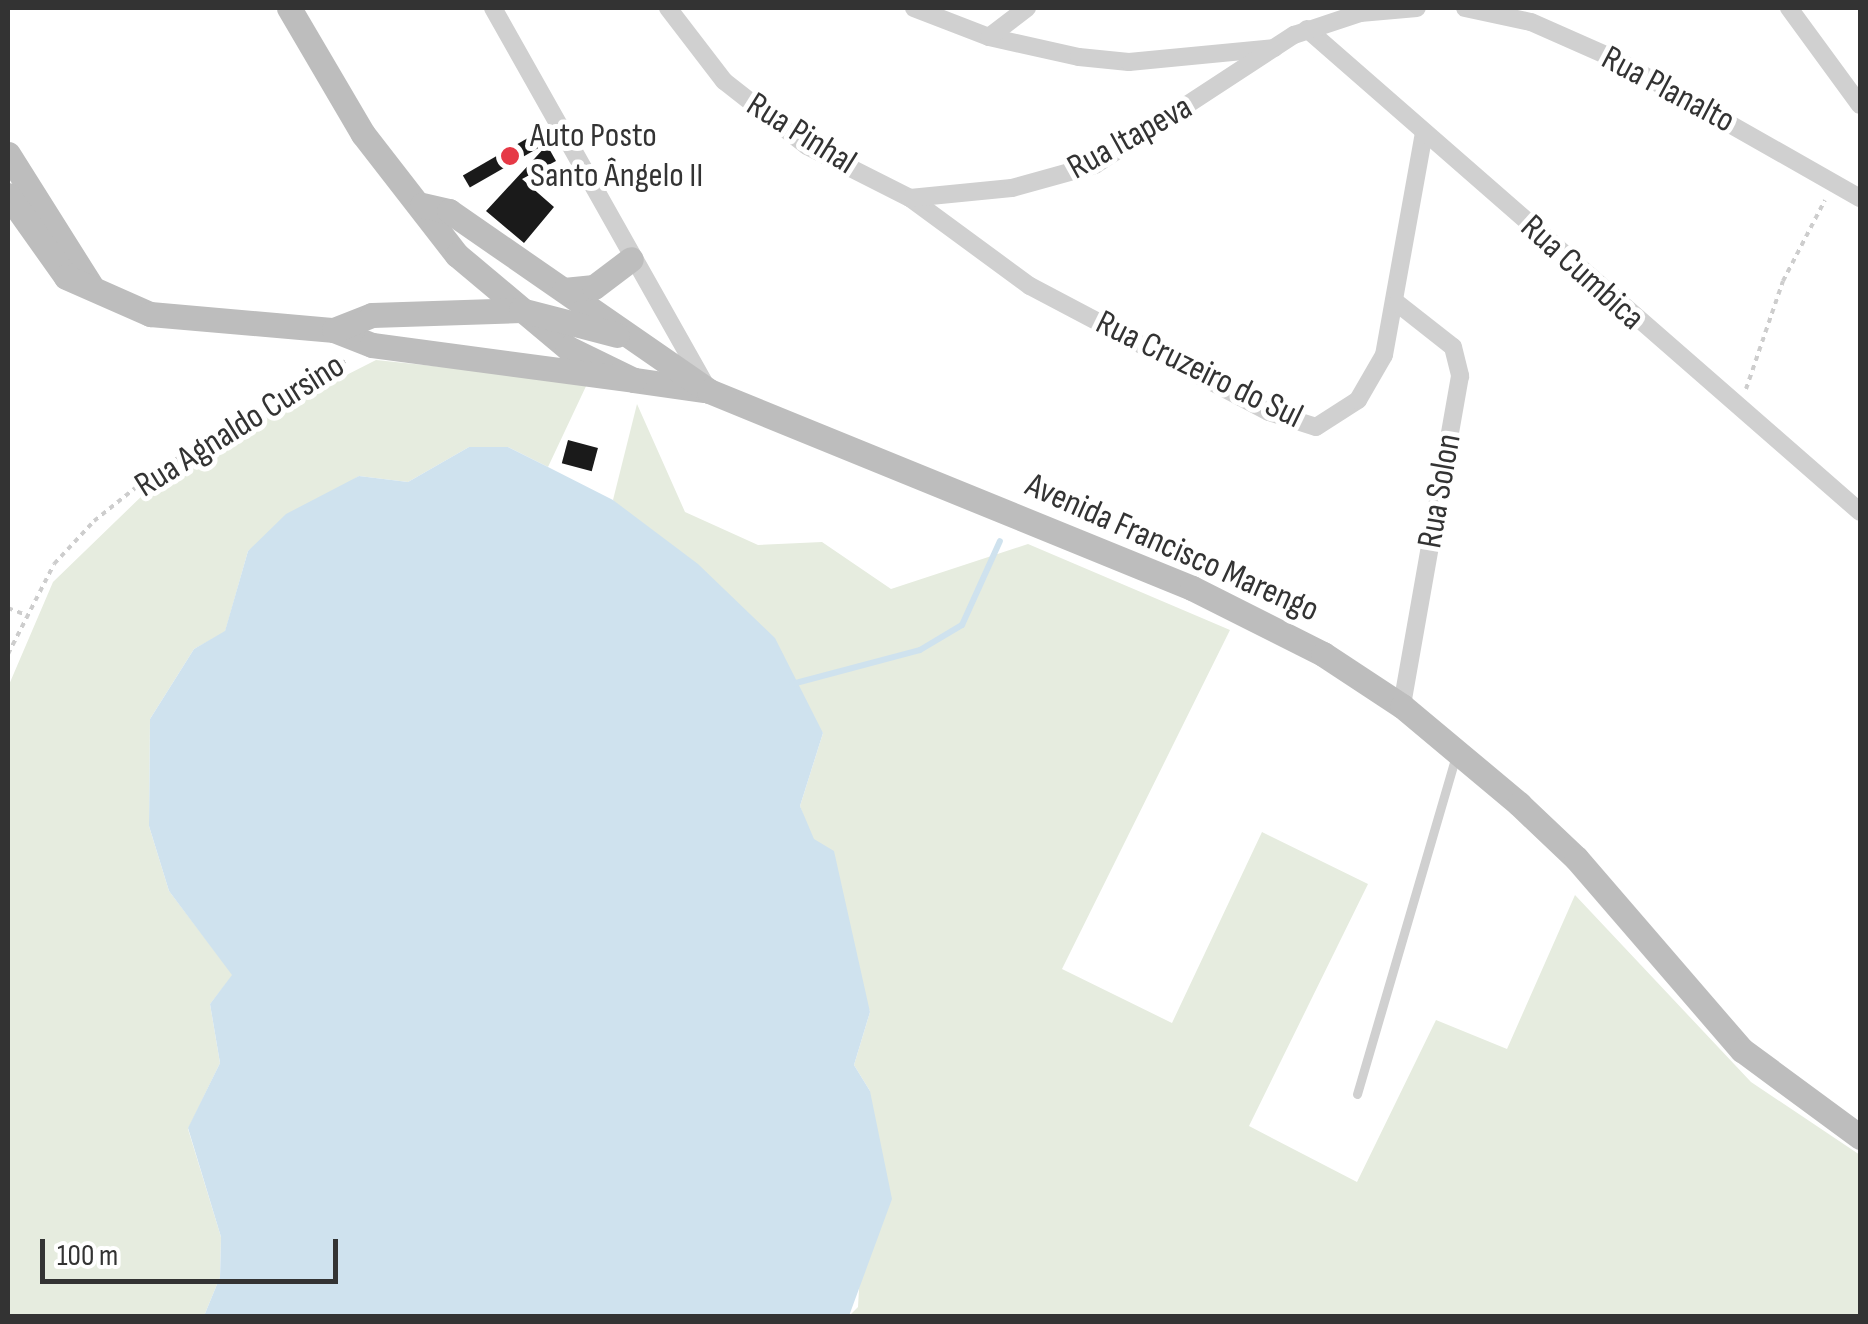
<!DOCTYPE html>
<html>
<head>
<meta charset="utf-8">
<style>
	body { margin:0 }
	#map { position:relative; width:1868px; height:1324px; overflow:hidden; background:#fff; font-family:"Sofia Sans Condensed",sans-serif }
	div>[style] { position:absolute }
	.green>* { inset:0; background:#e6ecdf }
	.water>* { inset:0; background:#cfe2ee }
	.stream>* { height:6px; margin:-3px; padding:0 3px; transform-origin:3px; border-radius:3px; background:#cfe2ee }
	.building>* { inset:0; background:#1a1a1a; transform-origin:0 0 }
	.path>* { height:4px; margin-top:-2px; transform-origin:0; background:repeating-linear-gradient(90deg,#cdcdcd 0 5px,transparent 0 10px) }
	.service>* { height:9px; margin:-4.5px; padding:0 4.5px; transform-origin:4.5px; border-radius:4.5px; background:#d0d0d0 }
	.minor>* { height:18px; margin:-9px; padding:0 9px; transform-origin:9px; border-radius:9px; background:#d0d0d0 }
	.secondary>* { height:25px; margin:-12.5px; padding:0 12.5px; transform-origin:12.5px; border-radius:12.5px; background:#bdbdbd }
	.dots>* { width:28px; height:28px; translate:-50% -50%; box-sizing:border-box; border:5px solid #fff; border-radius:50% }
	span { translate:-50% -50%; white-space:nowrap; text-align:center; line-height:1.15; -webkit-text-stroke:10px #fff; paint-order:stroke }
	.street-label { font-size:35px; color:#333 }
	.poi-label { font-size:35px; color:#333 }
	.left { translate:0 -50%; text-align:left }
	.frame { position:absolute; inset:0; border:10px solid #333; pointer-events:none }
	.scale { position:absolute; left:40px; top:1239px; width:298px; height:45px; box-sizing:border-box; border:5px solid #333; border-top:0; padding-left:12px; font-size:30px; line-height:35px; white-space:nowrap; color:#333; -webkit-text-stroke:8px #fff; paint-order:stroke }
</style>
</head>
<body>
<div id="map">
	<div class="green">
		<div style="clip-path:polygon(376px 360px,588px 382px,548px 467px,508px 447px,469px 447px,408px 482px,359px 476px,248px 551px,225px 632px,194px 649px,150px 719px,149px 826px,169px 891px,233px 975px,210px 1004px,220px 1063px,188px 1129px,221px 1237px,220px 1277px,204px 1316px,8px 1316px,8px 687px,53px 582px,179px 460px)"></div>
		<div style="clip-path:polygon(637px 404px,685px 512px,758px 545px,822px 542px,891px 589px,1028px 544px,1230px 630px,1062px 969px,1172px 1023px,1262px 832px,1368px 884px,1249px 1126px,1357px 1182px,1436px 1020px,1507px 1049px,1575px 895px,1751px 1082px,1860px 1155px,1860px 1316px,849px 1316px,858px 1307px,870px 1091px,854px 1065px,870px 1012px,800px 806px,823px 733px,613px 500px)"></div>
	</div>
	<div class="water">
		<div style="clip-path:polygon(469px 447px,508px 447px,548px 467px,613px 500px,698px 564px,775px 638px,823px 733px,800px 806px,814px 839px,834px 851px,870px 1012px,854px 1065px,870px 1091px,892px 1199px,849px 1316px,204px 1316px,220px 1277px,221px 1237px,188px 1128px,220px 1063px,210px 1004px,232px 975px,169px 891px,149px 826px,150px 719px,194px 649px,225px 631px,248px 551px,286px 514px,359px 476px,408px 482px)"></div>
	</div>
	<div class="stream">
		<div style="left:792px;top:684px;width:132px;rotate:-14.9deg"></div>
		<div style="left:920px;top:650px;width:49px;rotate:-30.8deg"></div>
		<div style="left:962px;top:625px;width:92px;rotate:-65.7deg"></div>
	</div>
	<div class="building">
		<div style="left:533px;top:135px;width:14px;height:81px;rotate:60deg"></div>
		<div style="clip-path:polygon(547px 145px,556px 161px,522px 179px,554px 207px,524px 243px,486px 211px)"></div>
		<div style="left:568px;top:440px;width:31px;height:24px;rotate:15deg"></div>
	</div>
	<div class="path">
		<div style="left:1746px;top:389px;width:114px;rotate:-71.1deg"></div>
		<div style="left:1783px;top:281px;width:91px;rotate:-62.6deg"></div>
		<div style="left:8px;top:608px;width:19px;rotate:21deg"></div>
		<div style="left:8px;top:654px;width:101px;rotate:-62.9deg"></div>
		<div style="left:54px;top:564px;width:59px;rotate:-47.1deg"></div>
		<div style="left:94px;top:521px;width:83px;rotate:-38.7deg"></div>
		<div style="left:159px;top:469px;width:217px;rotate:-30.1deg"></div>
	</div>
	<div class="service">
		<div style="left:1357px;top:1094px;width:352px;rotate:-73.7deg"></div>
	</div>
	<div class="minor">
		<div style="left:493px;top:8px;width:434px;rotate:60.6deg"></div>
		<div style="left:668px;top:8px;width:92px;rotate:52.5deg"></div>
		<div style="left:724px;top:81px;width:105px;rotate:38.1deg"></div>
		<div style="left:807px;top:146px;width:115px;rotate:26.8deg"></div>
		<div style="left:910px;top:198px;width:149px;rotate:36.3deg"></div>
		<div style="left:1030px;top:286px;width:270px;rotate:27.8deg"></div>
		<div style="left:1269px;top:412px;width:49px;rotate:17.7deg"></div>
		<div style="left:1316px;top:427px;width:50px;rotate:-32.7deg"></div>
		<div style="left:1358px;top:400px;width:52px;rotate:-60deg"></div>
		<div style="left:1384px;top:355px;width:226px;rotate:-79.8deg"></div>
		<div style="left:914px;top:8px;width:80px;rotate:21.1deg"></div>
		<div style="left:989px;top:37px;width:92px;rotate:12.5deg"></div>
		<div style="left:1079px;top:57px;width:50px;rotate:5.7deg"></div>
		<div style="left:1129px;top:62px;width:146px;rotate:-5.5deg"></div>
		<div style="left:1465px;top:8px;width:67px;rotate:12deg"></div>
		<div style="left:1531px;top:22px;width:94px;rotate:23.8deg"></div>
		<div style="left:1617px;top:60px;width:279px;rotate:29.6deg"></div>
		<div style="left:1789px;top:8px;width:120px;rotate:53.8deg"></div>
		<div style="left:1307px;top:29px;width:734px;rotate:41.13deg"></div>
		<div style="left:989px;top:37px;width:48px;rotate:-37.3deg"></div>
		<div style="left:910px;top:198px;width:102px;rotate:-5.6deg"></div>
		<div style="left:1012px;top:188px;width:86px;rotate:-15.5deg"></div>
		<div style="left:1095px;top:165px;width:238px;rotate:-33.2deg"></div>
		<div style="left:1294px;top:35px;width:70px;rotate:-18.4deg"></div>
		<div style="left:1360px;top:13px;width:57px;rotate:-5deg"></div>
		<div style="left:1397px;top:303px;width:71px;rotate:38.2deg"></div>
		<div style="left:1453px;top:347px;width:30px;rotate:76deg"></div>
		<div style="left:1460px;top:376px;width:335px;rotate:100deg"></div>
	</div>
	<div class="secondary">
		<div style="left:289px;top:8px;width:146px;rotate:59.6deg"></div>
		<div style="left:363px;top:134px;width:153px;rotate:52.2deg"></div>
		<div style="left:457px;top:255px;width:145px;rotate:40deg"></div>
		<div style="left:568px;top:348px;width:73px;rotate:25.9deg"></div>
		<div style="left:634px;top:380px;width:71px;rotate:8.1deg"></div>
		<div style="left:8px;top:154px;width:156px;rotate:57.8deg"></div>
		<div style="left:8px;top:195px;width:100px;rotate:54.7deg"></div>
		<div style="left:66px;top:277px;width:92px;rotate:23.8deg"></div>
		<div style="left:150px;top:314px;width:185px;rotate:5deg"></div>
		<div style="left:334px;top:330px;width:41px;rotate:21.5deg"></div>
		<div style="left:372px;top:345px;width:264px;rotate:7.6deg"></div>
		<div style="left:422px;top:205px;width:28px;rotate:13deg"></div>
		<div style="left:449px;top:211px;width:316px;rotate:34.7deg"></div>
		<div style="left:709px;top:391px;width:522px;rotate:22.19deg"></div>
		<div style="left:1192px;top:588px;width:147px;rotate:26.7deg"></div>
		<div style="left:1323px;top:654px;width:95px;rotate:33.4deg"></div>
		<div style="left:1402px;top:706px;width:153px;rotate:39.9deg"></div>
		<div style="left:1519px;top:804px;width:79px;rotate:43.5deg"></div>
		<div style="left:1576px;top:858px;width:254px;rotate:49.2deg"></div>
		<div style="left:1742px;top:1050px;width:147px;rotate:36.4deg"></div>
		<div style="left:564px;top:290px;width:30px;rotate:-6deg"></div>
		<div style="left:594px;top:287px;width:46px;rotate:-37.1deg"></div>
		<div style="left:334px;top:330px;width:41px;rotate:-21.5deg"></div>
		<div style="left:372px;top:315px;width:149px;rotate:-1.9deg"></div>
		<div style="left:521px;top:310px;width:99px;rotate:14.6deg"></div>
	</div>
	<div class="dots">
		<div style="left:510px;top:156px;background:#e63946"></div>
	</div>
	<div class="street-label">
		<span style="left:1668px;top:90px;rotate:28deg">Rua Planalto</span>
		<span style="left:801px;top:134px;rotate:32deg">Rua Pinhal</span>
		<span style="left:1130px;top:138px;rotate:-29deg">Rua Itapeva</span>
		<span style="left:1582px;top:273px;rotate:42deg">Rua Cumbica</span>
		<span style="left:1199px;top:370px;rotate:26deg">Rua Cruzeiro do Sul</span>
		<span style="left:240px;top:426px;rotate:-32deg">Rua Agnaldo Cursino</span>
		<span style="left:1440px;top:491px;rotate:-80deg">Rua Solon</span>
		<span style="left:1172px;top:548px;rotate:24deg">Avenida Francisco Marengo</span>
	</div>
	<div class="poi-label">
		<span class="left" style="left:530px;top:156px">Auto Posto<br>Santo Ângelo II</span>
	</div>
	<div class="frame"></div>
	<div class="scale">100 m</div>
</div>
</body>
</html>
